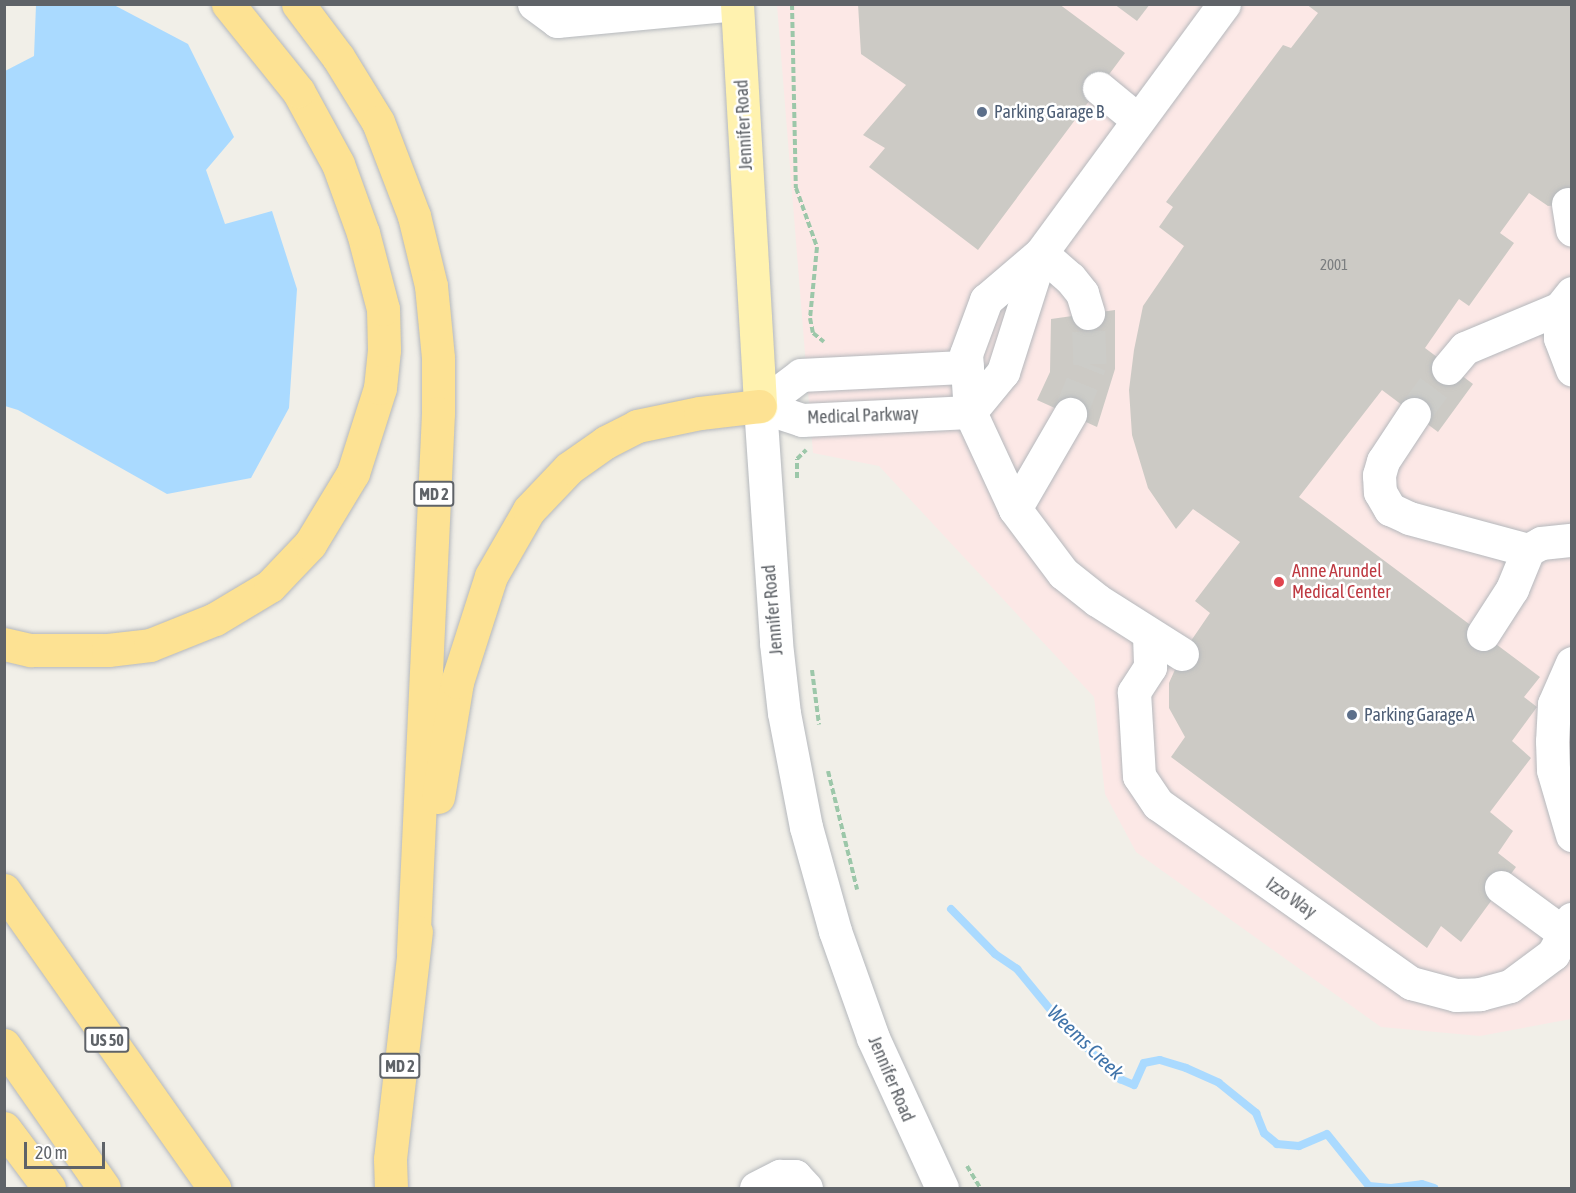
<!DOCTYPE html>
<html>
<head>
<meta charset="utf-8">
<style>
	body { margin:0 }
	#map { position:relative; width:1576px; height:1193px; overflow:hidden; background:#f1efe8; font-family:"Asap Condensed",sans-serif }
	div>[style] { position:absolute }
	.medical>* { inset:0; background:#fce8e6 }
	.water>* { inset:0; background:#aadaff }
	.stream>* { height:8px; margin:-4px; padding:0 4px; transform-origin:4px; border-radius:4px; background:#aadaff }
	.building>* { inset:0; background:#cccac5 }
	.minor-tunnel>* { height:33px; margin-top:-16.5px; transform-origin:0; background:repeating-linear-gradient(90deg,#ccccc8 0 33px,transparent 0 49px) }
	.path>* { height:4px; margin-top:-2px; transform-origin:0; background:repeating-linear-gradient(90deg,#9cc7a9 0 6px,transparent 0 9px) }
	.roads { filter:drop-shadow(0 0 2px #b5b8bc) drop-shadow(0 0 2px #b5b8bc) }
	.minor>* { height:33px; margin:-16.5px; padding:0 16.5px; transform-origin:16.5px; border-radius:16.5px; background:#fff }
	.major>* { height:33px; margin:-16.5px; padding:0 16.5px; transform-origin:16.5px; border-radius:16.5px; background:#fff2af }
	.highway>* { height:33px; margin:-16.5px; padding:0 16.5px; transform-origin:16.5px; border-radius:16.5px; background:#fde293 }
	.dots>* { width:16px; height:16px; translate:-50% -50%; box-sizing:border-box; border:3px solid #fff; border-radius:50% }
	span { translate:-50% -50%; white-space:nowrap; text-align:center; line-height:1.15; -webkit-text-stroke:5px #fff; paint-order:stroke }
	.number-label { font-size:15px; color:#7a7d7f }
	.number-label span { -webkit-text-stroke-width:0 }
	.shield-label span { padding:2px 4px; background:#fff; border:2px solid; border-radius:4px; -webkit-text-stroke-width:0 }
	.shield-label { font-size:16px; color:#5f6368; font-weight:700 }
	.service-label { font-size:18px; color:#4e5e75 }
	.left { translate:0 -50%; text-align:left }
	.street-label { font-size:18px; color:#5f6368 }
	.health-label { font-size:18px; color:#be3a42 }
	.water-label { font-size:20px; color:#4174aa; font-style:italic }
	.frame { position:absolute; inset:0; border:6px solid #5f6368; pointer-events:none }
	.scale { position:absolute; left:24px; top:1142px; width:81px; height:27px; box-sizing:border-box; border:3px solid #5f6368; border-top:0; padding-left:8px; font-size:18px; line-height:21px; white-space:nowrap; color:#5f6368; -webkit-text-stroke:4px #fff; paint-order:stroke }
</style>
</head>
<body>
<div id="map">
	<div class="medical">
		<div style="clip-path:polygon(777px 5px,1571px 5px,1571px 1019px,1480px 1036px,1381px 1027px,1136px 852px,1105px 794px,1094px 697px,879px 466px,813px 453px)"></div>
	</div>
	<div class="water">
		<div style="clip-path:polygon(36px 5px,114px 5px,188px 44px,234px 137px,206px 170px,225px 224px,272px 211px,297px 289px,289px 408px,251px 478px,167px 494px,18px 410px,5px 406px,5px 71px,34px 56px)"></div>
	</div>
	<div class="stream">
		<div style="left:951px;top:909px;width:63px;rotate:45.6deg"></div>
		<div style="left:995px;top:954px;width:27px;rotate:34deg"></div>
		<div style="left:1017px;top:969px;width:72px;rotate:50.6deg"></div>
		<div style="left:1063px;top:1025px;width:79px;rotate:43.5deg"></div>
		<div style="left:1120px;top:1079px;width:15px;rotate:23deg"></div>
		<div style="left:1134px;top:1085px;width:24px;rotate:-66deg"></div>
		<div style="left:1144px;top:1063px;width:16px;rotate:-11deg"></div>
		<div style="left:1160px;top:1060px;width:27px;rotate:17deg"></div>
		<div style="left:1186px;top:1068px;width:36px;rotate:24deg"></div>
		<div style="left:1219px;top:1083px;width:48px;rotate:39deg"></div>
		<div style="left:1256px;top:1113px;width:22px;rotate:68deg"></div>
		<div style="left:1264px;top:1133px;width:17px;rotate:40deg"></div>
		<div style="left:1277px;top:1144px;width:22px;rotate:5deg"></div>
		<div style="left:1299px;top:1146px;width:30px;rotate:-23deg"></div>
		<div style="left:1327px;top:1134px;width:67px;rotate:51.1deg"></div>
		<div style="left:1369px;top:1186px;width:22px;rotate:5deg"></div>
		<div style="left:1391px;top:1188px;width:31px;rotate:-7deg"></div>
		<div style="left:1422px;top:1184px;width:13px;rotate:18deg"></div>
	</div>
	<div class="building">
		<div style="clip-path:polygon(858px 4px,1059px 4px,1125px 53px,978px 250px,869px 167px,885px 148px,863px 135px,906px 85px,861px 54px)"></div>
		<div style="clip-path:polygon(1114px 4px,1150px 4px,1137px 21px)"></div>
		<div style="clip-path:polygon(1306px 4px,1572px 4px,1572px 204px,1548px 206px,1529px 193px,1500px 233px,1514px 243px,1469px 306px,1459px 299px,1425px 348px,1473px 384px,1438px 432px,1382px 390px,1299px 497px,1540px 677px,1524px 697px,1537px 707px,1512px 741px,1531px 758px,1490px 812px,1513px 831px,1498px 853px,1516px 867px,1461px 942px,1441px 926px,1427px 948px,1171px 757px,1185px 737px,1169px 708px,1169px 683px,1182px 654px,1210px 613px,1195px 601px,1240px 542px,1193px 509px,1176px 529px,1148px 488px,1132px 435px,1129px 390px,1134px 350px,1143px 306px,1184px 246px,1159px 227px,1173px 207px,1166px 202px,1283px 45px,1291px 48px,1318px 13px)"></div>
		<div style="clip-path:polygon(1115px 310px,1115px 369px,1097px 427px,1037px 400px,1050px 372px,1051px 319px)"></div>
	</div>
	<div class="minor-tunnel">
		<div style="left:1070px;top:414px;width:54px;rotate:-68.2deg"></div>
		<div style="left:1090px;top:364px;width:51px;rotate:-92.2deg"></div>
		<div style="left:1414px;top:414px;width:57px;rotate:-53.5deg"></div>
	</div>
	<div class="path">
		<div style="left:792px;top:4px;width:184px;rotate:88.8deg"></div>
		<div style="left:796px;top:188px;width:63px;rotate:70.4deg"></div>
		<div style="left:817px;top:247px;width:71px;rotate:95.6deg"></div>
		<div style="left:810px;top:318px;width:15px;rotate:79deg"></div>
		<div style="left:813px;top:333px;width:14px;rotate:39deg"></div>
		<div style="left:797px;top:478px;width:19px;rotate:-90deg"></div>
		<div style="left:797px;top:459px;width:13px;rotate:-45deg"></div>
		<div style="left:812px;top:670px;width:55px;rotate:82.7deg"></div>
		<div style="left:828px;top:771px;width:122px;rotate:76.2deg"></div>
		<div style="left:967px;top:1166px;width:26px;rotate:59deg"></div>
	</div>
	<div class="roads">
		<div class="minor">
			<div style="left:534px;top:4px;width:29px;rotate:36deg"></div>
			<div style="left:557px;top:21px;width:180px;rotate:-5.4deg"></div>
			<div style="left:1099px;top:88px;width:50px;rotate:39.4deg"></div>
			<div style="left:1568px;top:204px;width:26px;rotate:81deg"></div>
			<div style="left:1041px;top:253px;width:38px;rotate:41deg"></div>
			<div style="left:1070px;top:278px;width:19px;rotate:51deg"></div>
			<div style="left:1082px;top:293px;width:21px;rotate:73deg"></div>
			<div style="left:1572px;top:293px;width:19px;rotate:129deg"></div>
			<div style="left:1560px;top:308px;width:30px;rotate:90deg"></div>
			<div style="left:1560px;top:338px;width:34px;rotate:69deg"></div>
			<div style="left:1448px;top:368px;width:26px;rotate:-50deg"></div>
			<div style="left:1465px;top:348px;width:103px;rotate:-22.8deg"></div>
			<div style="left:760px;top:406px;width:238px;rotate:86.1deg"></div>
			<div style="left:776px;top:643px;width:70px;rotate:83.5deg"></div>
			<div style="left:784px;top:713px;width:116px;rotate:79.1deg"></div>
			<div style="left:806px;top:827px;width:108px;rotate:74.4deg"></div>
			<div style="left:835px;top:931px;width:114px;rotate:70.4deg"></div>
			<div style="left:873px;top:1038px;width:165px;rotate:65.3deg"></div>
			<div style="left:760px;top:406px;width:44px;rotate:18.4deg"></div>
			<div style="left:802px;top:420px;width:168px;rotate:-2.7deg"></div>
			<div style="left:970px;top:412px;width:52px;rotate:-50.5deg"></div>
			<div style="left:1003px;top:372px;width:125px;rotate:-72.3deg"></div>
			<div style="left:760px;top:406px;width:51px;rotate:-37.1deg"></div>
			<div style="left:801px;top:375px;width:166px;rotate:-2.8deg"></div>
			<div style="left:1414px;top:414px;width:56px;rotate:123.4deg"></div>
			<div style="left:1383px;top:461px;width:15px;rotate:106deg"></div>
			<div style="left:1379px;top:475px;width:17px;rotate:87deg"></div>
			<div style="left:1380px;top:492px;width:20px;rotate:60deg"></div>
			<div style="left:1390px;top:509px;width:21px;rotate:25deg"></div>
			<div style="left:1409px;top:518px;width:123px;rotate:15.1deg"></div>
			<div style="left:1015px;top:509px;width:110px;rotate:-59.9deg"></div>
			<div style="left:1483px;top:634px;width:54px;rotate:-57.2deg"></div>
			<div style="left:1512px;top:589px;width:42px;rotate:-67.7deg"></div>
			<div style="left:1528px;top:550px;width:15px;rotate:-28deg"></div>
			<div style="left:1541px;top:543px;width:31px;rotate:-6deg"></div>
			<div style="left:1149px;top:635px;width:32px;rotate:88deg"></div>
			<div style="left:1150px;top:667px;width:30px;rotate:123deg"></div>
			<div style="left:1134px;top:692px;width:84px;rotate:86.6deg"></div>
			<div style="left:1139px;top:776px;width:34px;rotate:56deg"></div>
			<div style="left:1158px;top:804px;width:310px;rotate:35.3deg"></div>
			<div style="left:1411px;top:983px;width:47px;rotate:14.9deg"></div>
			<div style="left:1456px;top:995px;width:24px;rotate:-2deg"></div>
			<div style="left:1480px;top:994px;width:31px;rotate:-15deg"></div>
			<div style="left:1510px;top:986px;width:54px;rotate:-36.7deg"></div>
			<div style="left:1553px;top:954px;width:40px;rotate:-62deg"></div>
			<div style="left:1182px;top:654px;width:101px;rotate:-147.6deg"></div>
			<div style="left:1097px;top:600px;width:43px;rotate:-141.5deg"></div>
			<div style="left:1063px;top:573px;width:80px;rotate:-126.9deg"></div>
			<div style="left:1015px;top:509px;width:107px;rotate:-114.9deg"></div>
			<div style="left:970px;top:412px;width:58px;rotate:-93.9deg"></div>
			<div style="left:966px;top:354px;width:58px;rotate:-69.7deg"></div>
			<div style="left:986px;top:300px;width:72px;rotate:-40.5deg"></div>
			<div style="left:1041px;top:253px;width:309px;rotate:-53.7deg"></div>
			<div style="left:1572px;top:663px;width:45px;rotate:113.7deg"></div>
			<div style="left:1554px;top:704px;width:37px;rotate:93deg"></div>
			<div style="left:1552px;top:741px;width:29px;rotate:88deg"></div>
			<div style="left:1553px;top:770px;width:68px;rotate:73.7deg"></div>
			<div style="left:1501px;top:887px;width:79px;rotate:36.3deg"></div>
			<div style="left:756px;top:1188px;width:27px;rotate:-27deg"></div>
			<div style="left:780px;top:1176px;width:15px"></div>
			<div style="left:795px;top:1176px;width:16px;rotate:47deg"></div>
		</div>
		<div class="major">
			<div style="left:737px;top:4px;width:403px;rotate:86.7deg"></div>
		</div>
		<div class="highway">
			<div style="left:298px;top:4px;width:66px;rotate:53deg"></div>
			<div style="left:338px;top:57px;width:76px;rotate:58.4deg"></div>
			<div style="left:378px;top:122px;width:101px;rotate:69deg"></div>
			<div style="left:414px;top:216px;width:72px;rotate:76.3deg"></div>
			<div style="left:431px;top:286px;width:72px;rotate:84.4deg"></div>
			<div style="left:438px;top:358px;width:55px;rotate:90deg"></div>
			<div style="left:438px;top:413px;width:539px;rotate:92.66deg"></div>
			<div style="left:4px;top:644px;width:28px;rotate:13deg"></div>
			<div style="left:31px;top:650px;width:77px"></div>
			<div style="left:108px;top:650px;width:42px;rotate:-6.8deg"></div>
			<div style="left:150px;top:645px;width:70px;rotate:-21.8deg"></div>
			<div style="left:215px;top:619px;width:64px;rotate:-31deg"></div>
			<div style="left:270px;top:586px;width:58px;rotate:-46.4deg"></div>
			<div style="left:310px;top:544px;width:83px;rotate:-58.8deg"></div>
			<div style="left:353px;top:473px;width:89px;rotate:-72.4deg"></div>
			<div style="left:380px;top:388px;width:38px;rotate:-84deg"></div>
			<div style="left:384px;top:350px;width:41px;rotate:-91.4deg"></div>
			<div style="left:383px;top:309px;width:79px;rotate:-104.7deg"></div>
			<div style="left:363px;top:233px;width:73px;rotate:-109.9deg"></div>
			<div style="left:338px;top:164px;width:83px;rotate:-118.7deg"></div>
			<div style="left:298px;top:91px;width:112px;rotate:-128.8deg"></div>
			<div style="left:438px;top:797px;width:117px;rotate:-80.6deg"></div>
			<div style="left:457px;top:682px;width:111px;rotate:-72.2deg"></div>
			<div style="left:491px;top:576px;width:76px;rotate:-60.1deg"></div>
			<div style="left:529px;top:510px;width:58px;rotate:-46.4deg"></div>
			<div style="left:569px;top:468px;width:45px;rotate:-35.1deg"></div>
			<div style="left:606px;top:442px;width:35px;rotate:-27deg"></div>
			<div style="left:637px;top:426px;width:64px;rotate:-11.7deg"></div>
			<div style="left:700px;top:413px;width:60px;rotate:-6.7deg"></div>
			<div style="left:4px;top:890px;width:365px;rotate:54.8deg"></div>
			<div style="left:4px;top:1045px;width:174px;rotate:55deg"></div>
			<div style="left:4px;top:1128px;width:75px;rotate:53.1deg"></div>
			<div style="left:391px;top:1188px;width:29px;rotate:-92deg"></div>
			<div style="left:390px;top:1159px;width:229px;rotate:-83.5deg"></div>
		</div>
	</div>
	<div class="dots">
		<div style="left:982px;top:112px;background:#5c6f8a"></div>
		<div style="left:1279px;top:582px;background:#e0444e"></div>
		<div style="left:1352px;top:715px;background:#5c6f8a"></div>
	</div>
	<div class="number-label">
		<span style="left:1334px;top:265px">2001</span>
	</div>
	<div class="shield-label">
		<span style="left:434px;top:494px">MD 2</span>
		<span style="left:107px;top:1040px">US 50</span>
		<span style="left:400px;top:1066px">MD 2</span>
	</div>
	<div class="service-label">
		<span class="left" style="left:994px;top:112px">Parking Garage B</span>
		<span class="left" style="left:1364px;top:715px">Parking Garage A</span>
	</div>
	<div class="street-label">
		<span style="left:744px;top:125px;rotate:-93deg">Jennifer Road</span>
		<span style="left:863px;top:416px;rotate:-2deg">Medical Parkway</span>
		<span style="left:773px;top:610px;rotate:-95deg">Jennifer Road</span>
		<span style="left:1291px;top:898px;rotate:35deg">Izzo Way</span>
		<span style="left:891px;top:1079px;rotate:67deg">Jennifer Road</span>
	</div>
	<div class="health-label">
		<span class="left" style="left:1292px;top:582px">Anne Arundel<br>Medical Center</span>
	</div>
	<div class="water-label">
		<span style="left:1086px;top:1042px;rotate:44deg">Weems Creek</span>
	</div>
	<div class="frame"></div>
	<div class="scale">20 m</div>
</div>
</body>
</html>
